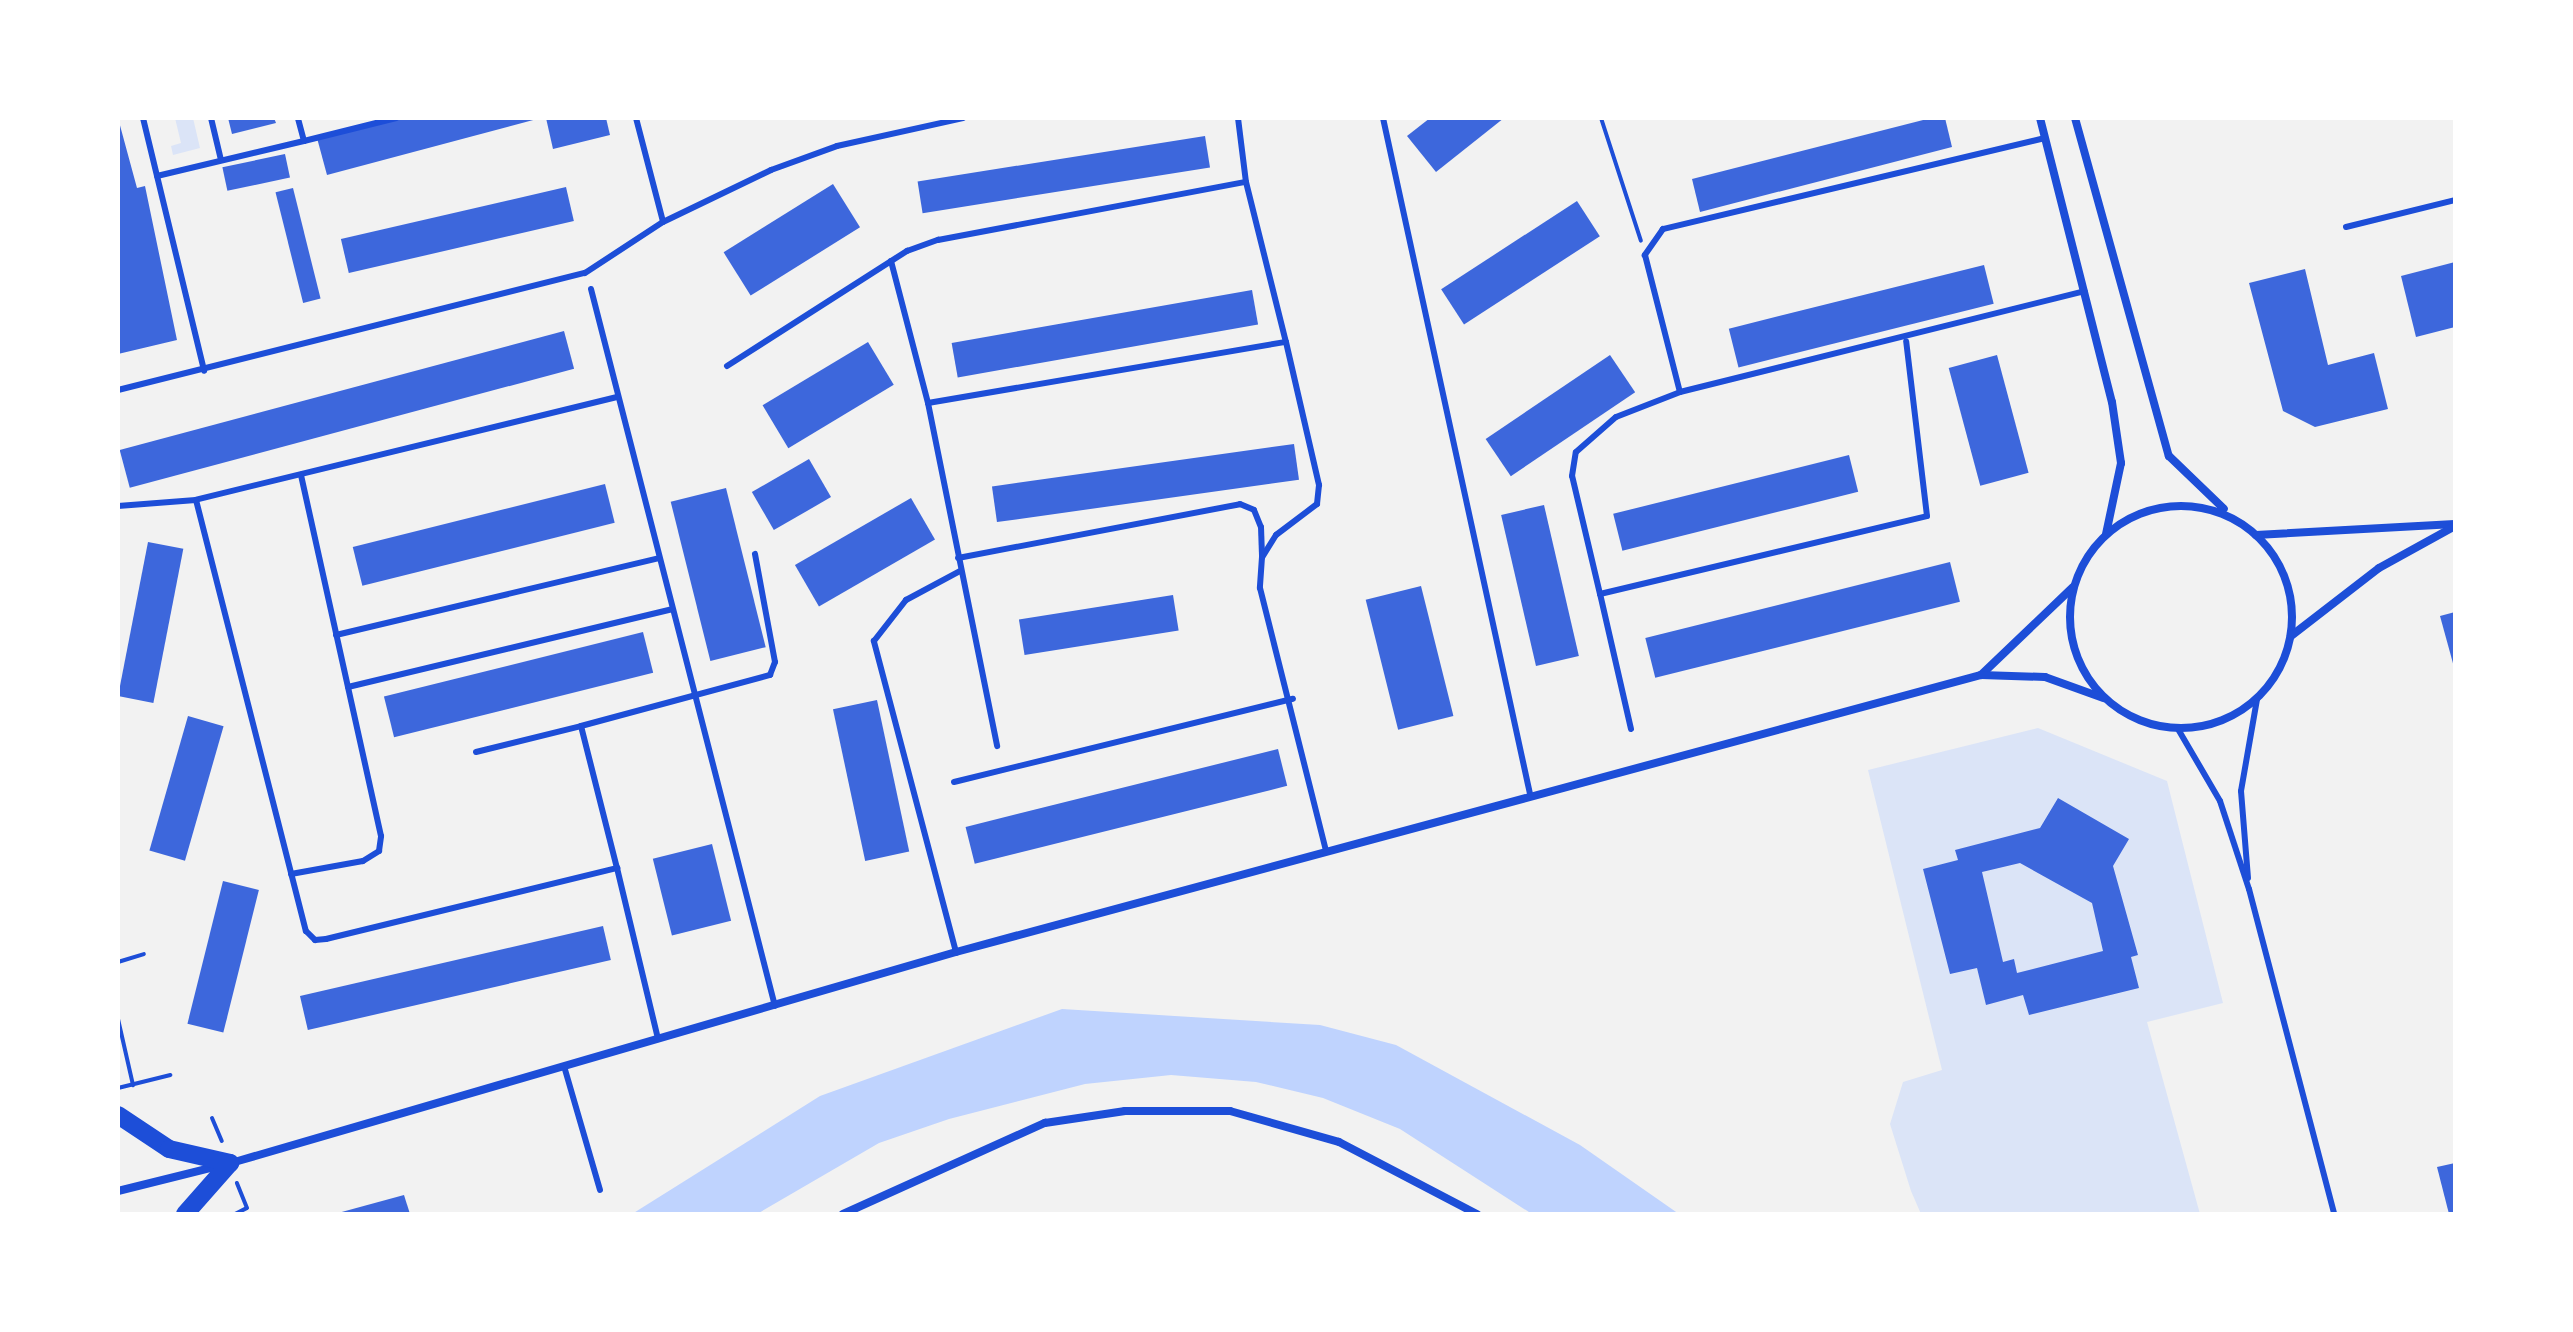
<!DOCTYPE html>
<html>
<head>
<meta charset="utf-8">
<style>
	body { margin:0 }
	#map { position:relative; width:2573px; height:1332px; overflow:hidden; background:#f2f2f2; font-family:"Noto Sans",sans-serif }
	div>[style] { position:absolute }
	.green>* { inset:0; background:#dbe4f7 }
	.water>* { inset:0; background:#bfd3fe }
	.building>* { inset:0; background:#3d67dc; transform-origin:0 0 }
	.path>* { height:4px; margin:-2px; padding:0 2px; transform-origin:2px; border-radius:2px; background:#1d4ed8 }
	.service>* { height:6px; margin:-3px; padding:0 3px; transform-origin:3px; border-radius:3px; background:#1d4ed8 }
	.minor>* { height:8px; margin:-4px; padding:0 4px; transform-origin:4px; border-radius:4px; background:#1d4ed8 }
	.minor>.ring { margin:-4px; padding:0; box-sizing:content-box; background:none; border:8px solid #1d4ed8; border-radius:50% }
	.primary>* { height:18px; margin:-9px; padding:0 9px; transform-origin:9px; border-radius:9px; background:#1d4ed8 }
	span { translate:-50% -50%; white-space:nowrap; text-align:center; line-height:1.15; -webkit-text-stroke:6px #fff; paint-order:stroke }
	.frame { position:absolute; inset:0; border:120px solid #fff; pointer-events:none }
</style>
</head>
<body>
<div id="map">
	<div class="green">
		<div style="clip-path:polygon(175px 118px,193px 118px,200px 148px,173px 155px,171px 146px,181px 143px)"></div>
		<div style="clip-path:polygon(2038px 728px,2167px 781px,2223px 1003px,2147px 1022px,2200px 1214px,1921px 1214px,1911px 1191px,1890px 1124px,1903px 1082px,1942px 1070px,1868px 770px)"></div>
	</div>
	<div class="water">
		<div style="clip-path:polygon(1062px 1009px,1320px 1025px,1396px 1045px,1580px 1145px,1679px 1214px,1532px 1214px,1400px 1129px,1323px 1098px,1256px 1082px,1171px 1075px,1085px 1084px,949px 1119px,879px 1143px,757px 1214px,632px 1214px,820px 1096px)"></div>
	</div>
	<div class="building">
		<div style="clip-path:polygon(118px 118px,137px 188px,145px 186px,177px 340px,118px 354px)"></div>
		<div style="clip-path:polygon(228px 118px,274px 118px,276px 123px,232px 134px)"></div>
		<div style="clip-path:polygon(391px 118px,537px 118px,537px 119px,327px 175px,317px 138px)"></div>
		<div style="clip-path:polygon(546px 118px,606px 118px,610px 135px,553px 149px)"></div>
		<div style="clip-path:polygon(1430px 118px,1504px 118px,1436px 172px,1407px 136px)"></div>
		<div style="clip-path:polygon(1931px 118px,1945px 118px,1952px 147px,1700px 212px,1692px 179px)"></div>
		<div style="left:1205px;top:136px;width:32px;height:291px;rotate:81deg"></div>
		<div style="left:285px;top:154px;width:24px;height:64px;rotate:78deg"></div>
		<div style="left:833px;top:184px;width:51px;height:129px;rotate:58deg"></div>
		<div style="left:566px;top:187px;width:35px;height:231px;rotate:77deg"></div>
		<div style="left:293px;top:188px;width:114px;height:18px;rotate:76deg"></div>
		<div style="left:1577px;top:201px;width:42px;height:162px;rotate:57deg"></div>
		<div style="clip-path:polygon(2455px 262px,2455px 327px,2416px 337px,2401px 276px)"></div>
		<div style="left:1984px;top:265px;width:40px;height:263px;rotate:76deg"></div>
		<div style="clip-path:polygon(2305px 269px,2328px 365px,2374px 353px,2388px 409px,2315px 427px,2283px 411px,2249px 283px)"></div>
		<div style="left:1252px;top:290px;width:35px;height:305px;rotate:80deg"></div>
		<div style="left:564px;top:331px;width:39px;height:460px;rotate:75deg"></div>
		<div style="left:868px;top:342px;width:50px;height:123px;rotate:59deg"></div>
		<div style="left:1610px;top:355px;width:45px;height:150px;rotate:56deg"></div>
		<div style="left:1997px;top:355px;width:122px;height:50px;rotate:75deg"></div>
		<div style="left:1294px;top:444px;width:36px;height:305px;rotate:82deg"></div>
		<div style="left:1849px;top:455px;width:38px;height:243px;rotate:76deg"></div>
		<div style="left:809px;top:459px;width:44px;height:66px;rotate:60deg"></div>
		<div style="left:605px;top:484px;width:40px;height:260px;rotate:76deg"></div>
		<div style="left:726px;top:488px;width:164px;height:57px;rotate:76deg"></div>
		<div style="left:911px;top:498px;width:48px;height:134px;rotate:60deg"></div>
		<div style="left:1544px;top:505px;width:155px;height:44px;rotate:77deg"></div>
		<div style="left:148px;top:542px;width:36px;height:157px;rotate:11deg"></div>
		<div style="left:1950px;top:562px;width:41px;height:314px;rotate:76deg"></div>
		<div style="left:1421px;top:586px;width:134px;height:57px;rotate:76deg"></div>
		<div style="left:1173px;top:595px;width:36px;height:156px;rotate:81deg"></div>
		<div style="clip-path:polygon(2455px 612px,2455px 667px,2454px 667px,2440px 616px)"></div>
		<div style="left:643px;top:632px;width:42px;height:267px;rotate:76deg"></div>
		<div style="left:877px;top:700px;width:155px;height:45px;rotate:78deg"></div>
		<div style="left:188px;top:716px;width:37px;height:140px;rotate:16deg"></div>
		<div style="left:1278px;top:749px;width:38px;height:322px;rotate:76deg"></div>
		<div style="clip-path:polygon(evenodd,2058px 798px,2129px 839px,2113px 866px,2138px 955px,2131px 957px,2139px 988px,2029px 1015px,2023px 995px,1986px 1005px,1977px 968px,1950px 974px,1923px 869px,1958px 860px,1955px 850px,2040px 828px,2058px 798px,2020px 863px,2092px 903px,2103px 951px,2017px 973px,2014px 959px,2003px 962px,1982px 872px,2020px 863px)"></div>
		<div style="left:712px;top:844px;width:79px;height:61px;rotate:76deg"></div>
		<div style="left:223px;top:881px;width:37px;height:147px;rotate:14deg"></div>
		<div style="left:603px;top:926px;width:35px;height:311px;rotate:77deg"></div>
		<div style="clip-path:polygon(2455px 1163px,2455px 1214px,2449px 1214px,2437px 1167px)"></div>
		<div style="clip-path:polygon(404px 1195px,410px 1214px,338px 1214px,338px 1213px)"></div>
	</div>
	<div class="path">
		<div style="left:1601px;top:118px;width:129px;rotate:72deg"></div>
		<div style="left:118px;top:962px;width:27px;rotate:-17deg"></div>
		<div style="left:118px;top:1019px;width:68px;rotate:77.2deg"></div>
		<div style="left:118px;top:1088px;width:54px;rotate:-14deg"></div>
		<div style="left:212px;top:1118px;width:25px;rotate:67deg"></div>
		<div style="left:235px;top:1214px;width:13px;rotate:-27deg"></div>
		<div style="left:247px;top:1208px;width:27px;rotate:-112deg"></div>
	</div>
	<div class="service">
		<div style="left:143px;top:118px;width:260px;rotate:76.4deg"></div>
		<div style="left:211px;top:118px;width:43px;rotate:76.6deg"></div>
		<div style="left:636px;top:118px;width:107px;rotate:75.4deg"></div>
		<div style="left:1238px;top:118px;width:64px;rotate:82.9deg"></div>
		<div style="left:1246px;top:182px;width:165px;rotate:76deg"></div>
		<div style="left:1383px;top:118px;width:692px;rotate:77.73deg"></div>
		<div style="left:2045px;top:138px;width:393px;rotate:166.6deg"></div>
		<div style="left:1663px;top:229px;width:32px;rotate:125deg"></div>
		<div style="left:1645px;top:255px;width:141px;rotate:75.7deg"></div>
		<div style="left:1680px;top:392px;width:417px;rotate:-14deg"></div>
		<div style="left:304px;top:141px;width:95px;rotate:-14deg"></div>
		<div style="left:157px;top:176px;width:151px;rotate:-13.4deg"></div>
		<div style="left:304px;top:141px;width:24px;rotate:-105deg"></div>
		<div style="left:2346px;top:227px;width:112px;rotate:-13.9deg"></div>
		<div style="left:891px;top:261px;width:147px;rotate:75.4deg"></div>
		<div style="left:928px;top:403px;width:350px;rotate:78.6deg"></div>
		<div style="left:591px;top:289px;width:740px;rotate:75.61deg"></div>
		<div style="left:727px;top:366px;width:214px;rotate:-32.6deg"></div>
		<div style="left:907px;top:251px;width:33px;rotate:-20deg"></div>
		<div style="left:938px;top:240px;width:313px;rotate:-10.7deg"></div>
		<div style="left:118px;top:390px;width:481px;rotate:-14.1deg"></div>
		<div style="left:585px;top:273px;width:93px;rotate:-33.2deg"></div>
		<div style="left:663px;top:222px;width:120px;rotate:-25.7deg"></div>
		<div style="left:771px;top:170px;width:70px;rotate:-20deg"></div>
		<div style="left:837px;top:146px;width:129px;rotate:-12.5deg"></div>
		<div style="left:617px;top:397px;width:433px;rotate:166.3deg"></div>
		<div style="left:196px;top:500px;width:445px;rotate:75.7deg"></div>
		<div style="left:306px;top:931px;width:13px;rotate:45deg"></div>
		<div style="left:315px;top:940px;width:11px;rotate:-5deg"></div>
		<div style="left:326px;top:939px;width:300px;rotate:-13.7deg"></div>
		<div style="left:617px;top:868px;width:176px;rotate:76.5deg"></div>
		<div style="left:928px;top:403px;width:363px;rotate:-9.7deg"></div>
		<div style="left:1286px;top:342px;width:147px;rotate:77deg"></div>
		<div style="left:1319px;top:485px;width:19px;rotate:96deg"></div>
		<div style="left:1317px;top:504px;width:51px;rotate:142.9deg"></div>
		<div style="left:1276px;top:535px;width:26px;rotate:122deg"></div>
		<div style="left:1262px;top:557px;width:31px;rotate:94deg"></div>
		<div style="left:1260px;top:588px;width:270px;rotate:75.9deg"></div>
		<div style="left:118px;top:506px;width:78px;rotate:-4.4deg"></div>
		<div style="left:958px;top:558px;width:287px;rotate:-10.8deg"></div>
		<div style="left:1240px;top:504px;width:15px;rotate:23deg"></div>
		<div style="left:1254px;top:510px;width:18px;rotate:68deg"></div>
		<div style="left:1261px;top:527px;width:30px;rotate:88deg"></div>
		<div style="left:1600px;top:594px;width:121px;rotate:-103.3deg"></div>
		<div style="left:1572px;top:476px;width:24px;rotate:-81deg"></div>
		<div style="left:1576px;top:452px;width:53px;rotate:-41.2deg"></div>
		<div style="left:1616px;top:417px;width:69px;rotate:-21.3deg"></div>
		<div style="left:336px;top:635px;width:332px;rotate:-13.4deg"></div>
		<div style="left:348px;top:687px;width:333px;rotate:-13.5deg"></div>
		<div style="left:581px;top:726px;width:196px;rotate:-15.1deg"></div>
		<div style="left:770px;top:675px;width:14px;rotate:-69deg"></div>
		<div style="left:775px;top:662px;width:110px;rotate:-100.5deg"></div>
		<div style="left:1631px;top:729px;width:139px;rotate:-102.9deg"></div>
		<div style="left:1600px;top:594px;width:336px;rotate:-13.4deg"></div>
		<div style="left:1927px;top:516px;width:176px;rotate:-96.8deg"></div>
		<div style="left:2178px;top:729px;width:83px;rotate:59.7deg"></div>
		<div style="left:2220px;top:801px;width:93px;rotate:71.8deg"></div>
		<div style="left:2249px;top:889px;width:336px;rotate:75.3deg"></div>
		<div style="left:476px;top:752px;width:108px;rotate:-13.9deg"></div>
		<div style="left:581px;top:726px;width:146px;rotate:75.8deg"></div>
		<div style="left:954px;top:782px;width:349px;rotate:-13.8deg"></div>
		<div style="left:291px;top:874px;width:73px;rotate:-10.2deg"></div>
		<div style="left:363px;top:861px;width:19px;rotate:-32deg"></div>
		<div style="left:379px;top:851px;width:15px;rotate:-82deg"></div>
		<div style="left:381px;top:836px;width:370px;rotate:-102.5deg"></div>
		<div style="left:2248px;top:878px;width:87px;rotate:-94.6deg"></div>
		<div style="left:2241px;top:791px;width:93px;rotate:-80.1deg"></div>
		<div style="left:956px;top:952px;width:322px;rotate:-104.8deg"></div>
		<div style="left:874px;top:641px;width:52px;rotate:-52deg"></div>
		<div style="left:906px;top:600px;width:61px;rotate:-28.2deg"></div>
		<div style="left:564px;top:1066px;width:129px;rotate:73.8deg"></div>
	</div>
	<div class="minor">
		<div style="left:2040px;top:118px;width:293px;rotate:75.8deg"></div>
		<div style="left:2112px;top:402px;width:62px;rotate:81.6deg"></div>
		<div style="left:2121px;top:463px;width:73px;rotate:101.9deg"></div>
		<div style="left:2075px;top:118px;width:351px;rotate:74.5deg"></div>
		<div style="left:2169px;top:456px;width:76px;rotate:43.9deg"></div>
		<div class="ring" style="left:2070px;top:506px;width:214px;height:214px"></div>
		<div style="left:2256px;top:535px;width:199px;rotate:-3.2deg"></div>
		<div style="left:2291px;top:636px;width:111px;rotate:-37.7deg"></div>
		<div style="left:2379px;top:568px;width:87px;rotate:-28.9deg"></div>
		<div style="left:1981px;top:675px;width:127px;rotate:-43.7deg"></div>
		<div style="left:231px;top:1163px;width:755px;rotate:-16.23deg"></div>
		<div style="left:956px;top:952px;width:1062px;rotate:-15.12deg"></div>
		<div style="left:1981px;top:675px;width:64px;rotate:1.8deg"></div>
		<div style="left:2045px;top:677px;width:62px;rotate:19.9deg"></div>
		<div style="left:118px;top:1191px;width:103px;rotate:-14deg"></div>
		<div style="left:843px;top:1214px;width:222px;rotate:-24.3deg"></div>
		<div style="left:1045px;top:1123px;width:81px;rotate:-8.5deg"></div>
		<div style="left:1125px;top:1111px;width:105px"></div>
		<div style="left:1230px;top:1111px;width:113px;rotate:15.9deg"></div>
		<div style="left:1339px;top:1142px;width:156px;rotate:27.6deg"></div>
	</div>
	<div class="primary">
		<div style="left:118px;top:1115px;width:61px;rotate:33.7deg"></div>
		<div style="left:169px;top:1149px;width:63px;rotate:12.9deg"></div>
		<div style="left:230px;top:1163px;width:68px;rotate:131.4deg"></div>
	</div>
	<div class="frame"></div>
</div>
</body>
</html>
